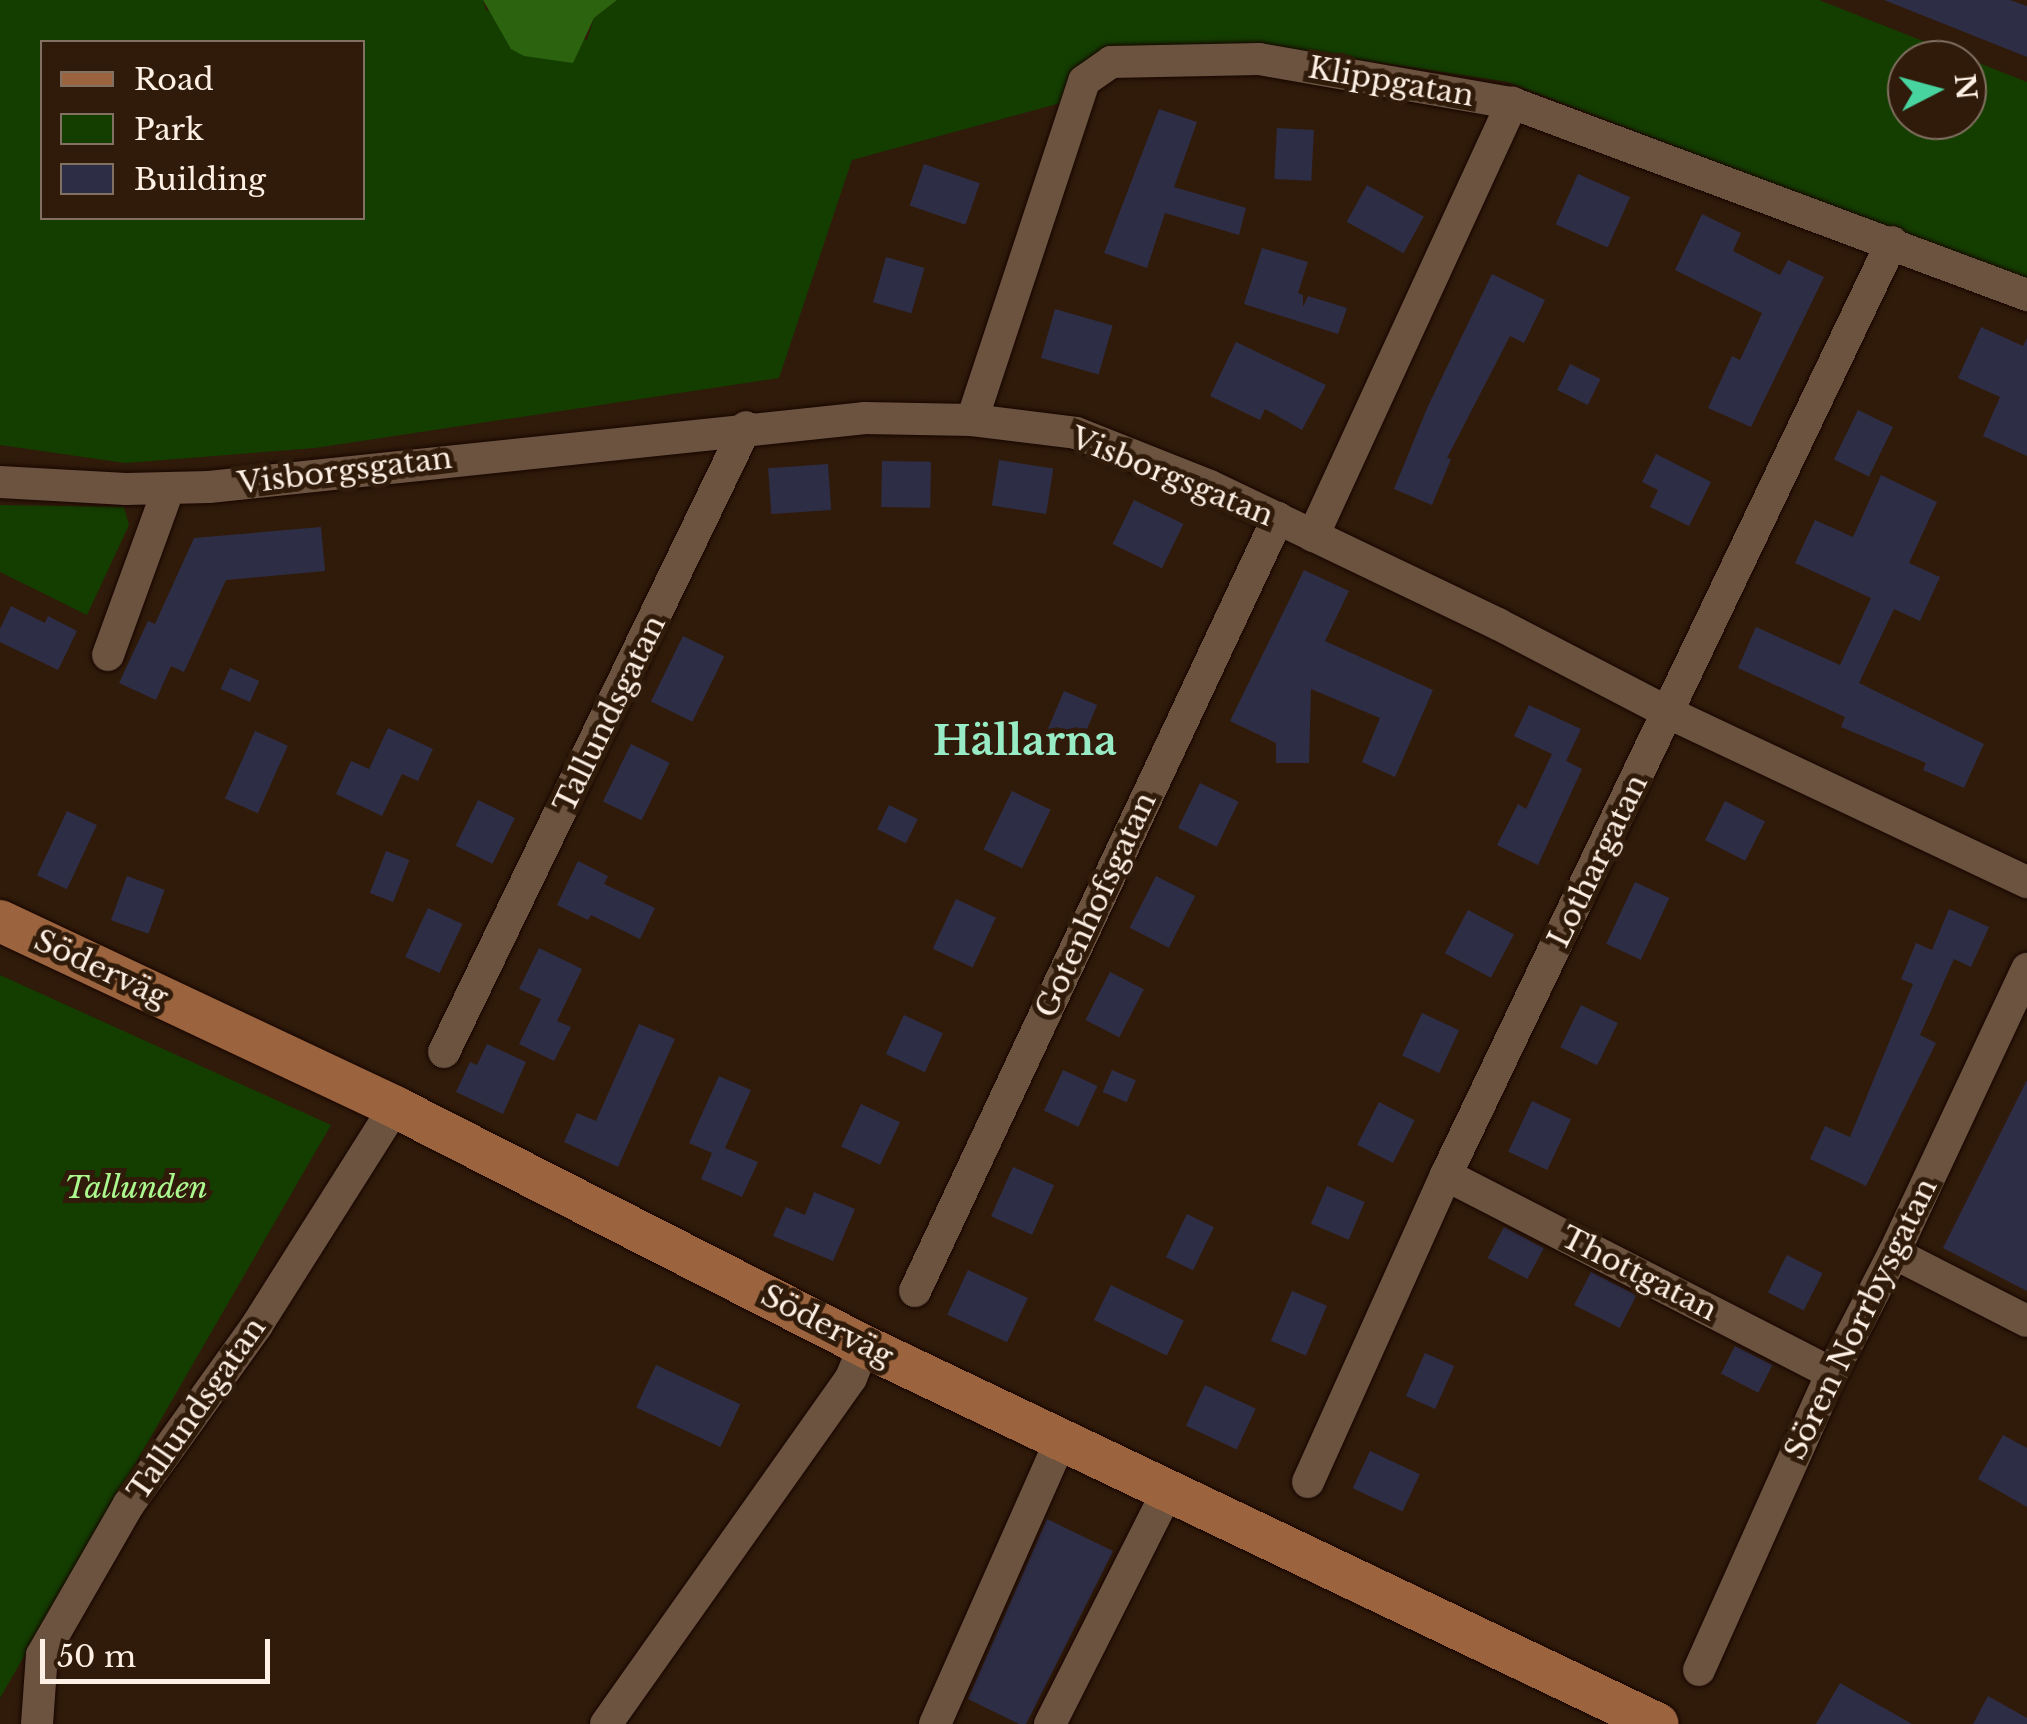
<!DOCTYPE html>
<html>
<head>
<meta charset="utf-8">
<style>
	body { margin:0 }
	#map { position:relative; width:2027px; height:1724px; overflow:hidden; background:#301b0a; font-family:"Libre Baskerville",serif }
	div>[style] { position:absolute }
	.green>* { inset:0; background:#143d00 }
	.forest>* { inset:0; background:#2c630e }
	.building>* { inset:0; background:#2e2d46; transform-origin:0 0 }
	.roads { filter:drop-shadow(0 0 2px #170500) drop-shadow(0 0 2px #170500) }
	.minor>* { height:32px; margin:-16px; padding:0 16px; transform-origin:16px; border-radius:16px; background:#6b5340 }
	.major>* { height:42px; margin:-21px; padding:0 21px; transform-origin:21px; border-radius:21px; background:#9b643e }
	span { translate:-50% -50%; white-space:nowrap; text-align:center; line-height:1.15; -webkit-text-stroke:10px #301b0a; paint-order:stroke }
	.street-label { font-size:30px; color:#fef0e5 }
	.park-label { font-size:30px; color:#acf98f; font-style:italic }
	.district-label { font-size:40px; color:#97ecc5; font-weight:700 }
	.legend { position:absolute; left:40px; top:40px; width:325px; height:180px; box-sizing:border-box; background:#301b0a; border:2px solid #827062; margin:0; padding:12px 18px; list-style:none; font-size:30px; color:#fef0e5 }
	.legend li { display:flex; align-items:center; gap:20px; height:50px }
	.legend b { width:50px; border:2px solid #827062 }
	.north { position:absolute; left:1887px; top:40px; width:100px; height:100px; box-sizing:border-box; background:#301b0a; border:2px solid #827062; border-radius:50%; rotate:84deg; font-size:28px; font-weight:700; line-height:40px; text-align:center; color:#fef0e5 }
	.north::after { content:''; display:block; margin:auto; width:35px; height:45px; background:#47d49e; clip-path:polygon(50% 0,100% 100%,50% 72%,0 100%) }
	.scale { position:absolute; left:40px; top:1639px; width:230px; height:45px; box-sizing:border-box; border:5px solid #fef0e5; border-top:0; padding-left:12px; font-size:30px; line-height:35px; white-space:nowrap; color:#fef0e5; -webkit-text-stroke:8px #301b0a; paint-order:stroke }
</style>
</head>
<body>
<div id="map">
	<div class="green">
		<div style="clip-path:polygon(evenodd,0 0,483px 0,486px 10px,587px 40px,594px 18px,617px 0,1819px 0,2027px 82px,2027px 281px,1508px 82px,1259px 44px,1108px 49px,1064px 102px,852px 160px,779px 378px,315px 448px,125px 463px,0 445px,0 0,42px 42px,362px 42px,362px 218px,42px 218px,42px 42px,0 0,1907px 60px,1967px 60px,1967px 120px,1907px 120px,1907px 60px)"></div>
		<div style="clip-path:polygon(0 505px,124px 507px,129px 525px,87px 615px,0 572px)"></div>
		<div style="clip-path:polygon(0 975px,331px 1125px,0 1698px)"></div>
	</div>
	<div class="forest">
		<div style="clip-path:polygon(483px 0,617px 0,594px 18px,573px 63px,524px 56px,511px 49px)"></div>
	</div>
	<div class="building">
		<div style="clip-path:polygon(1884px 0,2010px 0,2027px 6px,2027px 57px)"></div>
		<div style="clip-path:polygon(1159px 109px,1197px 122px,1174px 187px,1246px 208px,1239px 235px,1165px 213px,1147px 268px,1104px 253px)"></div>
		<div style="left:1277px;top:128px;width:37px;height:51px;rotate:3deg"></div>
		<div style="left:924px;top:164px;width:59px;height:44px;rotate:19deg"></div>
		<div style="left:1578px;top:174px;width:57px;height:55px;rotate:24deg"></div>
		<div style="left:1367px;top:185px;width:65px;height:42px;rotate:29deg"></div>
		<div style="clip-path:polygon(1702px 214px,1741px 233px,1733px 251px,1780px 275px,1788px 260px,1824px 277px,1751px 427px,1708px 408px,1732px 356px,1740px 360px,1762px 313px,1675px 270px)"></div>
		<div style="clip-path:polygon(1262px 248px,1308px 262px,1298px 293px,1303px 295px,1303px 307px,1308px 296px,1347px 308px,1338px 334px,1244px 304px)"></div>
		<div style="left:886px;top:257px;width:40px;height:47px;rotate:16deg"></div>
		<div style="clip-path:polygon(1492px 274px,1545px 300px,1524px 343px,1510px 336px,1447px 458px,1451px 459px,1432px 505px,1394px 489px,1428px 406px)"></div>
		<div style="left:1055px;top:309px;width:60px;height:51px;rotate:16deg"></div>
		<div style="clip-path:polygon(1981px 327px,2023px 346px,2027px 338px,2027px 456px,1983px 436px,2000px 397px,1958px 378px)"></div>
		<div style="clip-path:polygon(1236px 342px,1326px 385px,1302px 430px,1265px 409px,1260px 420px,1210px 396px)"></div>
		<div style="left:1570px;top:364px;width:34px;height:29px;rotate:26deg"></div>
		<div style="left:1858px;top:410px;width:39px;height:55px;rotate:26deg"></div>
		<div style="clip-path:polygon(1656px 454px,1711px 482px,1689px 526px,1650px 507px,1658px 490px,1642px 482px)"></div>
		<div style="left:999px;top:460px;width:55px;height:46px;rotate:9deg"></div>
		<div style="left:882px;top:461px;width:49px;height:46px;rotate:1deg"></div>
		<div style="left:828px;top:464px;width:46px;height:60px;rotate:86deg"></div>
		<div style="clip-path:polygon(1881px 475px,1937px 502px,1909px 563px,1940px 577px,1920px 621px,1894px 609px,1859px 683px,1984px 744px,1964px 788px,1923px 770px,1926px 763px,1841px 727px,1845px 717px,1738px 668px,1756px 627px,1840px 665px,1871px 598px,1795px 563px,1815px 520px,1853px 537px)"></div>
		<div style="left:1134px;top:500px;width:55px;height:49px;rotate:26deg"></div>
		<div style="clip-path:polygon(321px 527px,325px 571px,226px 580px,184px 672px,171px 666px,156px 700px,119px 683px,148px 621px,155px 624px,194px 538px)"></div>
		<div style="clip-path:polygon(1304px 570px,1349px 591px,1325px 641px,1433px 690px,1395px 777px,1362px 762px,1380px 718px,1311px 689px,1309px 763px,1276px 763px,1276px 743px,1230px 721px)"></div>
		<div style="clip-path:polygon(11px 606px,45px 623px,48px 616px,77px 631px,58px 670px,0 642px,0 629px)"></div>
		<div style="left:683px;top:636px;width:46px;height:73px;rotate:26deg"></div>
		<div style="left:230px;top:668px;width:32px;height:23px;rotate:24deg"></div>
		<div style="left:1064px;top:691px;width:36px;height:47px;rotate:23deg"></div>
		<div style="clip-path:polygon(1529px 705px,1581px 729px,1566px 761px,1555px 755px,1582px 769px,1538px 865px,1497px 845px,1518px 804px,1526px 809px,1552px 754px,1514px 736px)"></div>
		<div style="clip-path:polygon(388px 728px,433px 749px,418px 781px,402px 774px,382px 816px,336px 794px,351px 761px,369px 769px)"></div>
		<div style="left:255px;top:731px;width:36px;height:74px;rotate:24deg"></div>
		<div style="left:631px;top:744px;width:43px;height:64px;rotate:26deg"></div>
		<div style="left:1200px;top:783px;width:43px;height:50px;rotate:26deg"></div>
		<div style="left:1012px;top:791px;width:43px;height:65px;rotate:26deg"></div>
		<div style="left:478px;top:800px;width:41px;height:51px;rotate:26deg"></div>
		<div style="left:1725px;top:801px;width:45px;height:44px;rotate:27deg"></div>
		<div style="left:889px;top:805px;width:32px;height:27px;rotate:26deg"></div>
		<div style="left:67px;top:811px;width:33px;height:71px;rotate:25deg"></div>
		<div style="left:386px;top:851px;width:25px;height:45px;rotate:21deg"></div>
		<div style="clip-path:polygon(578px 861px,608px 876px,604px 884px,655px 908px,640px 939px,591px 915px,588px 920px,557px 905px)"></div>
		<div style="left:127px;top:876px;width:40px;height:47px;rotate:20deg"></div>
		<div style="left:1156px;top:876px;width:44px;height:58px;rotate:27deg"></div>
		<div style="left:1635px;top:882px;width:38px;height:68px;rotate:25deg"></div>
		<div style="left:956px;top:899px;width:44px;height:55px;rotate:25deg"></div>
		<div style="left:428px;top:908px;width:38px;height:54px;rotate:25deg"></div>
		<div style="clip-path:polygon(1949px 909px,1989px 927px,1971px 967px,1954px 959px,1920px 1035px,1936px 1043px,1866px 1186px,1810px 1159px,1825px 1126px,1850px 1137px,1913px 984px,1901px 979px,1916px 943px,1932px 950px)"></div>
		<div style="left:1468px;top:910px;width:52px;height:49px;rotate:28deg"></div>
		<div style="clip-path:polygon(539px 948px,582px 969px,557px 1021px,571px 1027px,554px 1061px,519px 1044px,541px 999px,519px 989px)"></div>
		<div style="left:1110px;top:972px;width:38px;height:54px;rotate:27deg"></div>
		<div style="left:1581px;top:1005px;width:41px;height:47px;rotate:26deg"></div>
		<div style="left:1422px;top:1013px;width:41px;height:47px;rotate:25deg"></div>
		<div style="left:904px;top:1015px;width:43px;height:43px;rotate:25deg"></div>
		<div style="clip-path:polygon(639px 1024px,675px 1039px,618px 1167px,564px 1142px,577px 1113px,596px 1121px)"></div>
		<div style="clip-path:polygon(487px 1044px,526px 1062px,503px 1114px,456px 1092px,470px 1062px,477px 1065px)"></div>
		<div style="left:1063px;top:1070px;width:38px;height:45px;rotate:25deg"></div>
		<div style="left:1112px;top:1070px;width:26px;height:24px;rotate:23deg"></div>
		<div style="clip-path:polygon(719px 1076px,751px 1090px,725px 1148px,758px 1162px,742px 1197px,701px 1179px,712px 1153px,689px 1143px)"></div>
		<div style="clip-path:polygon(2027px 1080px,2027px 1291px,1943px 1248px)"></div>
		<div style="left:1532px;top:1101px;width:43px;height:56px;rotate:25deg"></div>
		<div style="left:1379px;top:1102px;width:40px;height:48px;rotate:27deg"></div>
		<div style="left:861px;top:1104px;width:43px;height:47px;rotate:25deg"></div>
		<div style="left:1013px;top:1167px;width:45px;height:54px;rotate:24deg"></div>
		<div style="left:1327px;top:1186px;width:41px;height:41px;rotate:23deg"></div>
		<div style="clip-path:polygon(814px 1192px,855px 1209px,833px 1261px,773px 1236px,786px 1207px,805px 1215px)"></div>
		<div style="left:1187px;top:1214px;width:30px;height:48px;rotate:26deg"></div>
		<div style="left:1504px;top:1227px;width:45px;height:35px;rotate:28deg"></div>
		<div style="left:1787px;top:1255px;width:40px;height:42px;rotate:27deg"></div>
		<div style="left:968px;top:1270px;width:66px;height:49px;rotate:25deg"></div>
		<div style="left:1591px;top:1272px;width:51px;height:37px;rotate:27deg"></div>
		<div style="left:1111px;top:1285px;width:81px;height:39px;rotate:26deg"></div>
		<div style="left:1292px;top:1291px;width:38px;height:54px;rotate:23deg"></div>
		<div style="left:1735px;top:1346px;width:42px;height:31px;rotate:27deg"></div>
		<div style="left:1425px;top:1353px;width:32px;height:47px;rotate:24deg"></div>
		<div style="left:656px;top:1365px;width:93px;height:47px;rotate:25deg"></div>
		<div style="left:1205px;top:1385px;width:56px;height:45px;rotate:25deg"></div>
		<div style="clip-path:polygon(2003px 1435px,2027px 1448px,2027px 1507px,1978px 1479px)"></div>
		<div style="left:1370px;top:1451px;width:55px;height:41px;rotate:25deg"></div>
		<div style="clip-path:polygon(1047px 1519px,1113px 1551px,1026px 1724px,1019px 1724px,968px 1699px)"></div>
		<div style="clip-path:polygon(1840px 1683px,1912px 1724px,1816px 1724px)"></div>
		<div style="clip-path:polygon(1988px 1696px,2027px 1718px,2027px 1724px,1973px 1724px)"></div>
	</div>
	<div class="roads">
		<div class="minor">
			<div style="left:972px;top:420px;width:357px;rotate:-71.7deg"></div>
			<div style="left:1084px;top:81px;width:33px;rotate:-35deg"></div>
			<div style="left:1111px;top:62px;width:148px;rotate:-1.2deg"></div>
			<div style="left:1259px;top:59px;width:257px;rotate:9.9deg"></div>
			<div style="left:1512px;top:103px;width:550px;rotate:20.45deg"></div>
			<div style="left:0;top:482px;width:126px;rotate:3.2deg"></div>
			<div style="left:126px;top:489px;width:83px;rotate:-1.4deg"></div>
			<div style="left:209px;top:487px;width:660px;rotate:-6deg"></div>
			<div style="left:865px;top:418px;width:107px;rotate:1.1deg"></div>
			<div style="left:972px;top:420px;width:105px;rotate:7.1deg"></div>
			<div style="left:1076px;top:433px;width:144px;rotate:21.6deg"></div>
			<div style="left:1210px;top:486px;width:319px;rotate:25.6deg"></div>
			<div style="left:1498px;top:624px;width:193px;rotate:27.5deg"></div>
			<div style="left:1669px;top:713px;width:396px;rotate:25.3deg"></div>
			<div style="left:1313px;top:536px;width:477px;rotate:-65.3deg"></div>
			<div style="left:108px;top:655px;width:176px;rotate:-70deg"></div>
			<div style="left:444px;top:1052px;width:694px;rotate:-64.21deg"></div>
			<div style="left:1446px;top:1175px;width:434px;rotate:27.2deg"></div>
			<div style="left:1894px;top:1253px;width:149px;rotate:27.1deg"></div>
			<div style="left:915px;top:1291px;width:854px;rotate:-64.85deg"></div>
			<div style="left:1308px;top:1482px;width:337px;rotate:-65.8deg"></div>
			<div style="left:1446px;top:1175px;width:1034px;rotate:-64.45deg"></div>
			<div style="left:1699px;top:1670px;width:325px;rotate:-65.9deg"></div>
			<div style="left:1832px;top:1373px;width:135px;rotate:-62.7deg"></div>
			<div style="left:1894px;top:1253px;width:314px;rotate:-64.9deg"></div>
			<div style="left:37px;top:1724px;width:69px;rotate:-85.9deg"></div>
			<div style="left:42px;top:1655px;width:174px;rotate:-60.1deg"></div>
			<div style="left:129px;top:1504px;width:220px;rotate:-54.4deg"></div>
			<div style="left:257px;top:1325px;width:258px;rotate:-57.7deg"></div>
			<div style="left:606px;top:1724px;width:424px;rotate:-54.7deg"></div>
			<div style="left:851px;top:1378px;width:35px;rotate:-68deg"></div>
			<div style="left:935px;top:1724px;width:312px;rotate:-66.1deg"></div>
			<div style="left:1050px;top:1724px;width:262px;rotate:-63.2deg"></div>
		</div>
		<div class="major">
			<div style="left:0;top:921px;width:437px;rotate:25.2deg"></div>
			<div style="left:395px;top:1107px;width:526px;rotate:27deg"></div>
			<div style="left:864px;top:1346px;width:879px;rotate:25.46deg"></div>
		</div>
	</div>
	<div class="street-label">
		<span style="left:1391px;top:82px;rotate:10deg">Klippgatan</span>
		<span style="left:345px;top:471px;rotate:-7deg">Visborgsgatan</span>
		<span style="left:1172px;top:477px;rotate:22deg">Visborgsgatan</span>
		<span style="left:610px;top:714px;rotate:-64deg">Tallundsgatan</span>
		<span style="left:1598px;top:861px;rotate:-64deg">Lothargatan</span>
		<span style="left:1096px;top:905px;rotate:-65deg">Gotenhofsgatan</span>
		<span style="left:101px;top:969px;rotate:25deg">Söderväg</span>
		<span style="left:1639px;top:1274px;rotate:27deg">Thottgatan</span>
		<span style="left:1861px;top:1319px;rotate:-64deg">Sören Norrbysgatan</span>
		<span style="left:827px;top:1326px;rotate:27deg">Söderväg</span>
		<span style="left:197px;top:1409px;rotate:-55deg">Tallundsgatan</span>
	</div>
	<div class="park-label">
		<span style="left:136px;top:1188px">Tallunden</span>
	</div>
	<div class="district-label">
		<span style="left:1025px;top:741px">Hällarna</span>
	</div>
	<ul class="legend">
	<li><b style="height:12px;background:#9b643e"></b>Road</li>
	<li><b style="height:28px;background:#143d00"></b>Park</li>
	<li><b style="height:28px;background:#2e2d46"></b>Building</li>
	</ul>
	<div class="north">N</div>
	<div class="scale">50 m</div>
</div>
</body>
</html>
